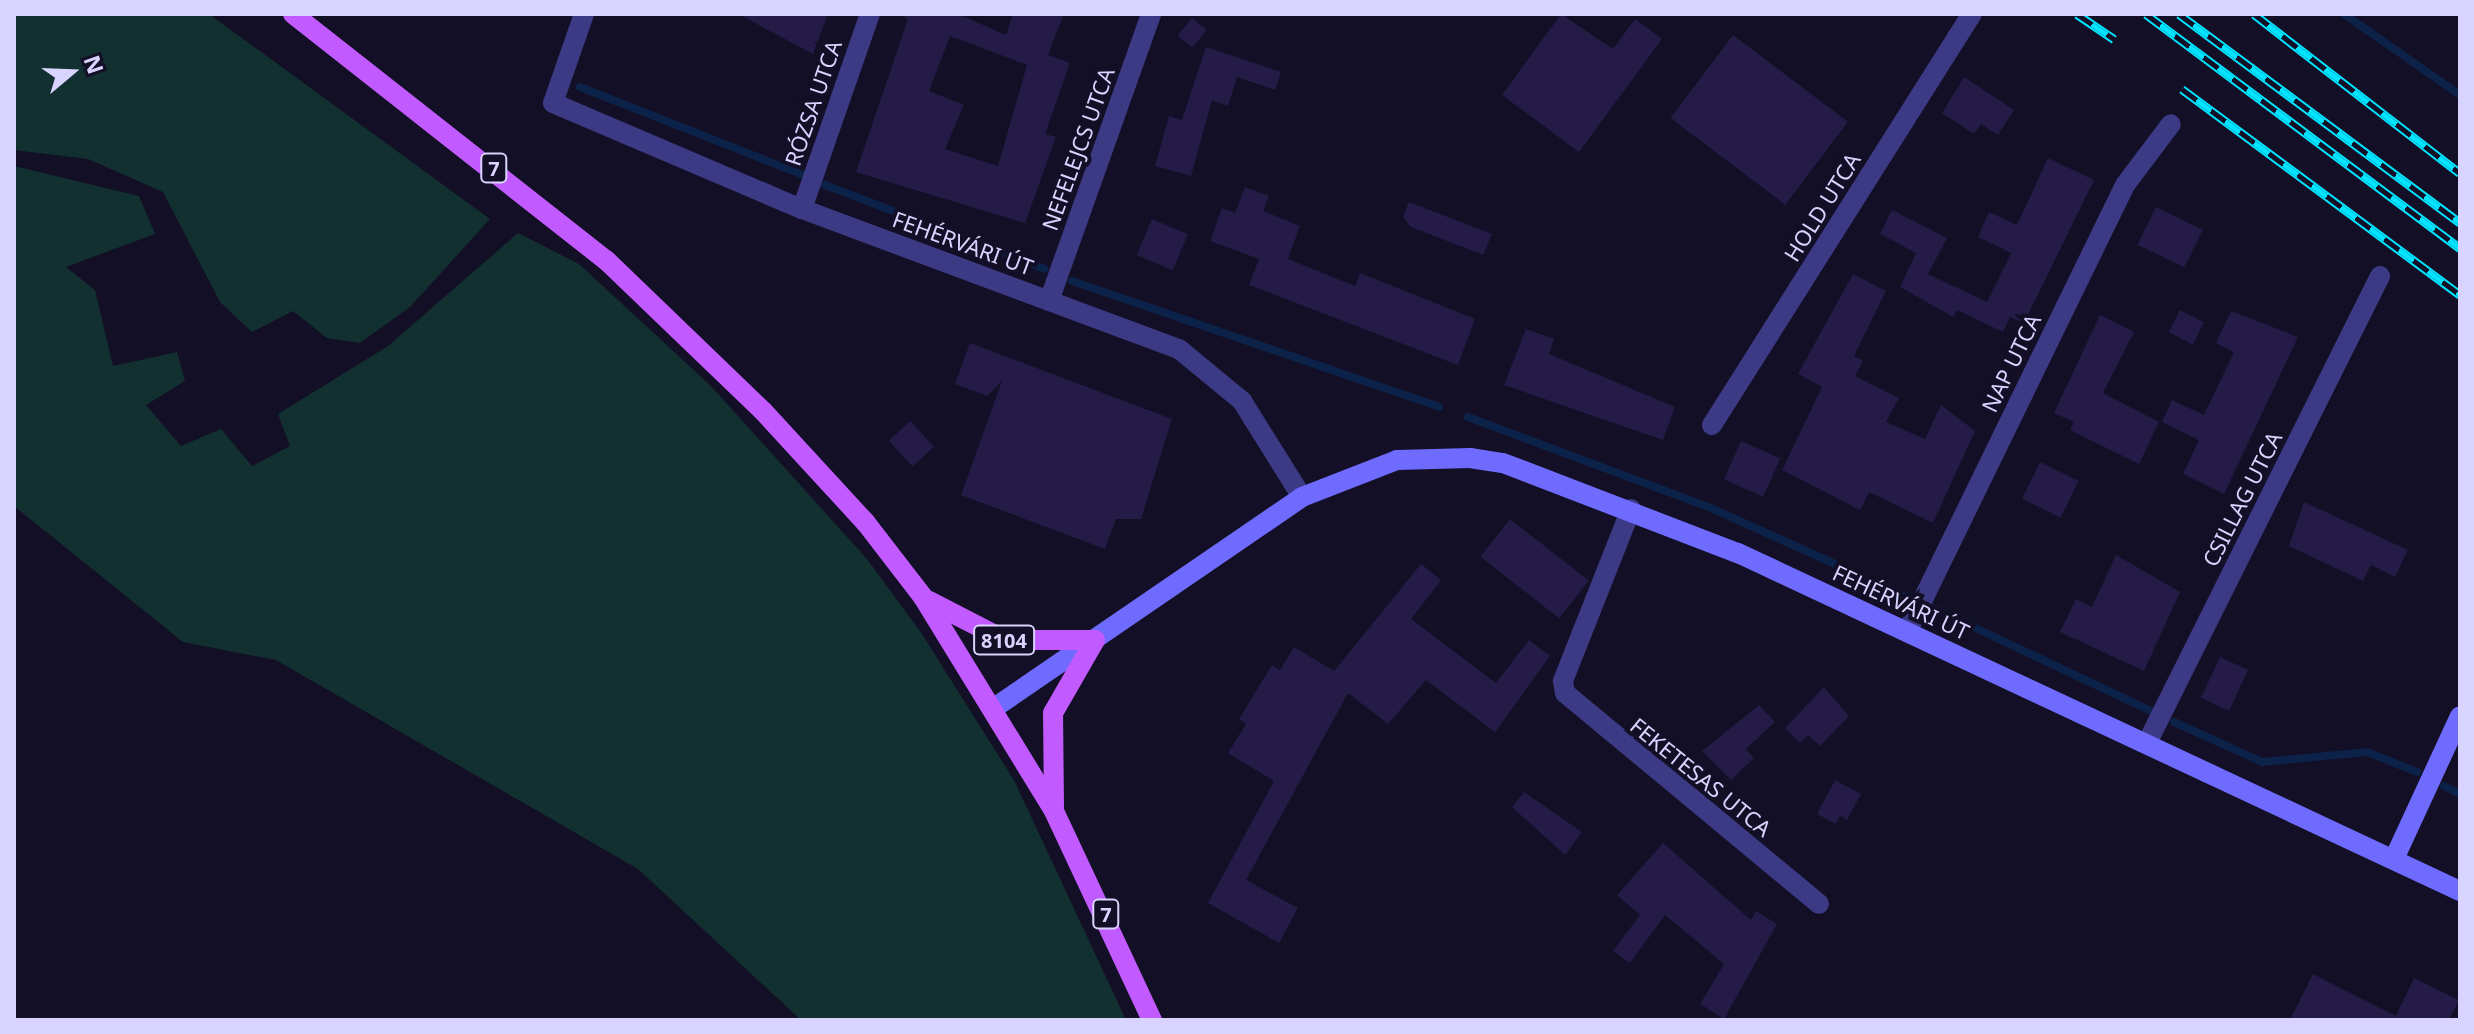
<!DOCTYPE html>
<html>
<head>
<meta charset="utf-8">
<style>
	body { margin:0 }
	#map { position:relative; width:2474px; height:1034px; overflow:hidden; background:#130f26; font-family:"Noto Sans",sans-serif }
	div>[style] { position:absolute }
	.green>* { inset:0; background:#12302f }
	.stream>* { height:8px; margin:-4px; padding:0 4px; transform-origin:4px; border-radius:4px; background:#0c2248 }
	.building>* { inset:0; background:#241b47; transform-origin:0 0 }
	.street>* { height:20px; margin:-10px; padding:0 10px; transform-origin:10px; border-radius:10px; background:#3d3a85 }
	.secondary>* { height:20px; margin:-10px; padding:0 10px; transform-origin:10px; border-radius:10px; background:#6f6bff }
	.primary>* { height:20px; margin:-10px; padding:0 10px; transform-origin:10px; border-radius:10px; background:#c25bff }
	.rail>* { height:9px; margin-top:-4.5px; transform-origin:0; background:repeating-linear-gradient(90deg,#130f26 0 18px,#00e5ff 0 36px); box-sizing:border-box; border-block:2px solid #00e5ff }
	span { translate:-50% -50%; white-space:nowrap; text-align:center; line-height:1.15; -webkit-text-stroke:8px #130f26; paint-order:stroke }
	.shield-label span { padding:2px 6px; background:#130f26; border:2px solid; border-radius:6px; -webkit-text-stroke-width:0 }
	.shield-label { font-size:20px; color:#d9d4ff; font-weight:700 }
	.street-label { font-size:22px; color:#d9d4ff }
	.frame { position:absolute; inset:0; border:16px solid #d9d4ff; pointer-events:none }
	.north { position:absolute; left:32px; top:32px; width:80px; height:80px; -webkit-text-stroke:6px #130f26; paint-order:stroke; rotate:71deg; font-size:22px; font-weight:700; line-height:32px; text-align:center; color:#d9d4ff }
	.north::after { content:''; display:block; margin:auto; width:28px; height:36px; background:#d9d4ff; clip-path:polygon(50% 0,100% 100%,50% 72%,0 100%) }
</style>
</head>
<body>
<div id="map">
	<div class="green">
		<div style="clip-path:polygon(14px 14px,209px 14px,490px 219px,410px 307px,360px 343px,327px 338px,293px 311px,252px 332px,220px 302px,163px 192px,88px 159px,14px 150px)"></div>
		<div style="clip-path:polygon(14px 166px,139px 196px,155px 234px,66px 267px,95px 290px,113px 366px,177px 352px,185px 381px,146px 405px,181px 446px,221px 429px,252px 466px,290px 446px,278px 414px,388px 346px,518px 233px,579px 264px,711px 386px,867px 559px,922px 634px,1015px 782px,1126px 1020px,801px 1020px,638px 869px,276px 660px,183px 642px,14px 506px)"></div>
	</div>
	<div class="stream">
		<div style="left:2344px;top:14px;width:141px;rotate:34.9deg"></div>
		<div style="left:580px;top:87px;width:238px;rotate:21.5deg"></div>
		<div style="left:825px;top:185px;width:235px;rotate:20.9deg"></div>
		<div style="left:1072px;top:281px;width:388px;rotate:18.9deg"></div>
		<div style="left:1468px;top:417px;width:259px;rotate:20.5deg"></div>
		<div style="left:1711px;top:508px;width:222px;rotate:24.3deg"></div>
		<div style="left:1931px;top:607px;width:246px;rotate:25.3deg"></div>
		<div style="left:2174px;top:722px;width:97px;rotate:24.4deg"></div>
		<div style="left:2262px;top:762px;width:105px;rotate:-5.4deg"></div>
		<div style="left:2367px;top:752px;width:54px;rotate:21.8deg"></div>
		<div style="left:2444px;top:786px;width:18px;rotate:27deg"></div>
	</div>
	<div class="building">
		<div style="clip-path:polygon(738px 14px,828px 14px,813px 54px)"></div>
		<div style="clip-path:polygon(evenodd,899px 14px,958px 14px,1006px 35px,1013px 14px,1064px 14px,1048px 55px,1070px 63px,1045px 134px,1056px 137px,1025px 223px,856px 172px,908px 19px,899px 14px,950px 36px,1027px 65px,998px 166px,945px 149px,964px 105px,929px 91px,950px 36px)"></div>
		<div style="clip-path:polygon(1561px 14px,1613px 49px,1635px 19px,1662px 39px,1579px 152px,1502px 95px)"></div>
		<div style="left:1192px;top:18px;width:19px;height:23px;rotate:39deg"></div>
		<div style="left:1733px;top:35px;width:144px;height:104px;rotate:37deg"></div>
		<div style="clip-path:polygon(1206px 47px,1281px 72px,1275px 90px,1237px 77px,1228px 106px,1212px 100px,1191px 176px,1155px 166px,1169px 116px,1182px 120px)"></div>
		<div style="clip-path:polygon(1964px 77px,2014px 110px,1998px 135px,1981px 124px,1974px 134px,1942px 113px)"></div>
		<div style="clip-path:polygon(2048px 158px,2094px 180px,2024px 323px,2010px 317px,2003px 332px,1957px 310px,1953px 317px,1900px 287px,1916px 253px,1880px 234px,1892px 210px,1947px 238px,1928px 274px,1987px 302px,2011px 253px,1978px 237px,1989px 212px,2017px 225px)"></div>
		<div style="clip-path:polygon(1245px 187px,1269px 196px,1263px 211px,1300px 226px,1288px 259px,1355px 286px,1360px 273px,1475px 319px,1458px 365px,1249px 285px,1259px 259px,1210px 241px,1222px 208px,1235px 213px)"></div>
		<div style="clip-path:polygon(1409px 202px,1492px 234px,1483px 255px,1411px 227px,1403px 217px)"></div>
		<div style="left:2156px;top:207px;width:52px;height:42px;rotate:26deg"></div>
		<div style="left:1152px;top:219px;width:39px;height:39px;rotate:23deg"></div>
		<div style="clip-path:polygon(1853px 274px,1886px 291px,1854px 356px,1863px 361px,1855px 376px,1899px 398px,1886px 422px,1925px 439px,1941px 405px,1975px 431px,1933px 523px,1869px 492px,1860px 510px,1782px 470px,1822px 387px,1798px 374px)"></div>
		<div style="left:2180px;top:310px;width:27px;height:25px;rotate:27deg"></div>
		<div style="clip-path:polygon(2231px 311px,2298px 337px,2224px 494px,2183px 474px,2199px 440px,2162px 422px,2172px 400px,2204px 415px,2234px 352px,2216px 343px)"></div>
		<div style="clip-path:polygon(2100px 315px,2134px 332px,2103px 393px,2159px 422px,2139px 464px,2070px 430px,2074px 422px,2054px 413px)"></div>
		<div style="clip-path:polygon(1526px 329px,1554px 339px,1549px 354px,1675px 407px,1663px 440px,1504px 385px)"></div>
		<div style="clip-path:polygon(970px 343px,1172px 419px,1141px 519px,1116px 519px,1105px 549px,961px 495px,1002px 381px,987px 396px,955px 384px)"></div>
		<div style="left:910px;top:421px;width:35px;height:29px;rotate:47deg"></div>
		<div style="left:1741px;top:441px;width:43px;height:42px;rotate:24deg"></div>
		<div style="left:2040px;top:462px;width:43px;height:41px;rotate:26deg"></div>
		<div style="clip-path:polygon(2304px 502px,2408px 550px,2395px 577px,2371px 565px,2363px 581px,2289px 546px)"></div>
		<div style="left:1510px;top:519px;width:100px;height:48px;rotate:38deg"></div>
		<div style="clip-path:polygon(2116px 555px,2180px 592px,2144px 671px,2060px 632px,2076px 599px,2092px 607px)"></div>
		<div style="clip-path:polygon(1421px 564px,1441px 580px,1411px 619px,1496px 683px,1529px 640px,1550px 656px,1495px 732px,1426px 680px,1388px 724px,1348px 693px,1246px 880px,1298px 908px,1279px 943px,1208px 903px,1274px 781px,1228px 753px,1246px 724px,1239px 719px,1272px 665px,1280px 670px,1294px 647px,1334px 671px)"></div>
		<div style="left:2220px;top:657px;width:31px;height:45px;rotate:25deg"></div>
		<div style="clip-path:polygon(1824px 687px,1849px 716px,1820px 746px,1808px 735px,1800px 743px,1785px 728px)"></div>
		<div style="clip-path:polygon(1759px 705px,1775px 722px,1746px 749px,1754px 758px,1731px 780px,1702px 751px)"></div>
		<div style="clip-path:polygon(1835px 780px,1861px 794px,1847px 820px,1840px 816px,1836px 824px,1817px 814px)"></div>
		<div style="clip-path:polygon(1524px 792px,1582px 832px,1565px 855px,1512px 807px)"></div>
		<div style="clip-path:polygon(1663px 843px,1751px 920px,1756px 911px,1777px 924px,1724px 1019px,1700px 1004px,1724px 964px,1665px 915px,1630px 963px,1613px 951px,1640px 915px,1617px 895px)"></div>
		<div style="clip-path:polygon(2313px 974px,2396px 1016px,2414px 978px,2459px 1000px,2449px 1020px,2290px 1020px)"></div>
	</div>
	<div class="street">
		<div style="left:584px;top:14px;width:94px;rotate:109.2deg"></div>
		<div style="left:553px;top:103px;width:271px;rotate:23.1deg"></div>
		<div style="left:802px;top:209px;width:402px;rotate:20.4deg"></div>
		<div style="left:1179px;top:349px;width:82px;rotate:39.5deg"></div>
		<div style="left:1242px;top:401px;width:113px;rotate:58deg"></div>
		<div style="left:802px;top:209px;width:207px;rotate:-70.8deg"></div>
		<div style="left:1049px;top:301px;width:305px;rotate:-70.4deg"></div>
		<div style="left:1712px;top:425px;width:486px;rotate:-57.7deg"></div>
		<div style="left:1631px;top:509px;width:185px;rotate:111.6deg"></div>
		<div style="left:1563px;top:681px;width:12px;rotate:81deg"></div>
		<div style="left:1565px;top:693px;width:330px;rotate:39.7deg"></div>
		<div style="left:1907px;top:632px;width:497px;rotate:-64deg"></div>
		<div style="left:2125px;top:185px;width:76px;rotate:-53deg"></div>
		<div style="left:2147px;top:743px;width:522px;rotate:-63.48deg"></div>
	</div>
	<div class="secondary">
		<div style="left:994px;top:708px;width:373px;rotate:-34.4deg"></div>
		<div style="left:1302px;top:497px;width:102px;rotate:-21.3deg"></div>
		<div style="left:1397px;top:460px;width:73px;rotate:-1.6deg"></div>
		<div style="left:1470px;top:458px;width:33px;rotate:9deg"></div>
		<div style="left:1503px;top:463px;width:252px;rotate:21deg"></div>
		<div style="left:1738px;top:553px;width:797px;rotate:25.09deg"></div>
		<div style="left:2394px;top:859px;width:157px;rotate:-65.2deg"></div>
	</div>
	<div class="primary">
		<div style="left:293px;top:14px;width:398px;rotate:38.2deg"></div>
		<div style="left:606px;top:260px;width:218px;rotate:43.9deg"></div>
		<div style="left:763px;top:411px;width:152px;rotate:47.4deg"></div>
		<div style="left:866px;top:523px;width:93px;rotate:52.4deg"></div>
		<div style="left:923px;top:597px;width:251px;rotate:58.5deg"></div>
		<div style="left:1054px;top:811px;width:231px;rotate:64.9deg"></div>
		<div style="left:929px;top:601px;width:85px;rotate:27.2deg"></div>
		<div style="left:1005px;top:640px;width:90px"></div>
		<div style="left:1054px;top:807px;width:94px;rotate:-90.6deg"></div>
		<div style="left:1053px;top:713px;width:84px;rotate:-60.1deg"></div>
	</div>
	<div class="rail">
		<div style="left:2077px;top:14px;width:45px;rotate:34deg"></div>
		<div style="left:2146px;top:14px;width:392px;rotate:36.7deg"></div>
		<div style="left:2179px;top:14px;width:350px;rotate:36.6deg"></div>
		<div style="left:2254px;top:14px;width:260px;rotate:37.7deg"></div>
		<div style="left:2182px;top:89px;width:346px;rotate:36.5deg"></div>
	</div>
	<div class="shield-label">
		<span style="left:494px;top:168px">7</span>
		<span style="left:1004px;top:640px">8104</span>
		<span style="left:1106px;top:914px">7</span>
	</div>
	<div class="street-label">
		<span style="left:813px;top:103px;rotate:-71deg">RÓZSA UTCA</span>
		<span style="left:1078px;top:149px;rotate:-70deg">NEFELEJCS UTCA</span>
		<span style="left:1822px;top:207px;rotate:-58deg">HOLD UTCA</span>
		<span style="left:963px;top:243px;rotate:20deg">FEHÉRVÁRI ÚT</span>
		<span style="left:2011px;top:363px;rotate:-64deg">NAP UTCA</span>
		<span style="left:2242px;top:499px;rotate:-63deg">CSILLAG UTCA</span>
		<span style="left:1901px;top:602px;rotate:25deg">FEHÉRVÁRI ÚT</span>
		<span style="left:1701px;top:777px;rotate:39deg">FEKETESAS UTCA</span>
	</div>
	<div class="frame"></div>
	<div class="north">N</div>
</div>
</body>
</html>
